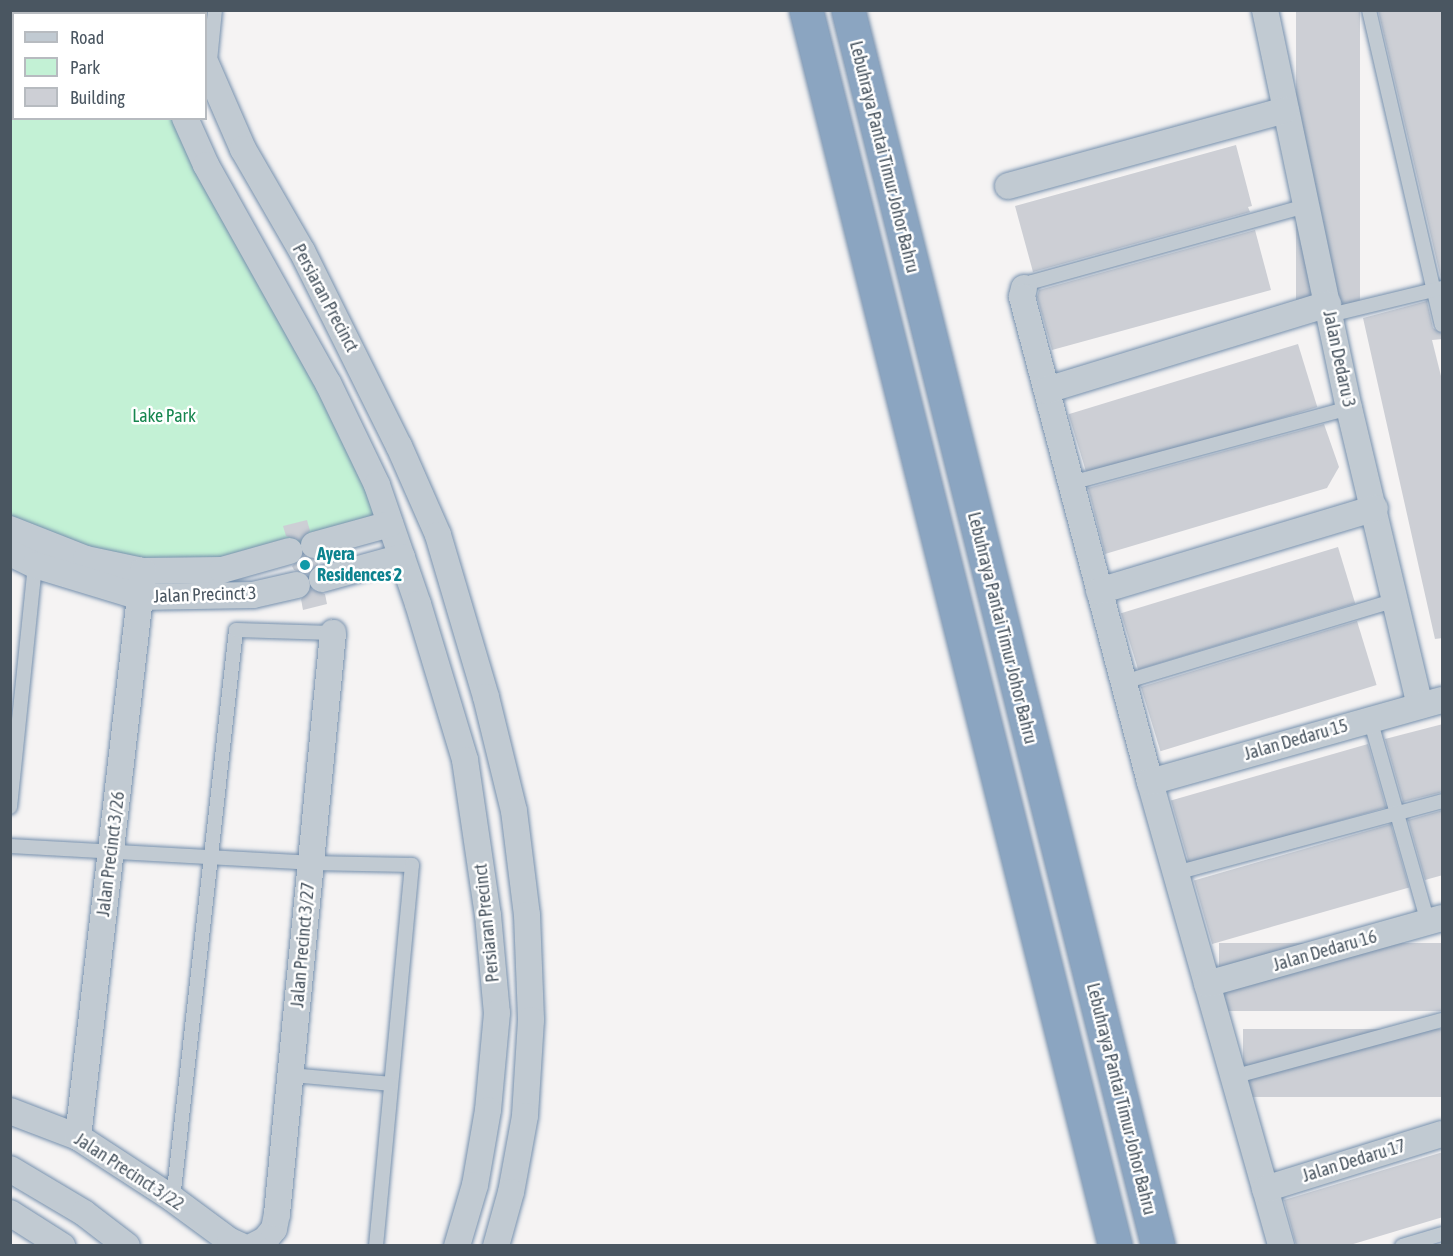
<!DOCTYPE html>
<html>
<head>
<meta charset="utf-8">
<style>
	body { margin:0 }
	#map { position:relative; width:1453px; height:1256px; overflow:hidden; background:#f5f3f3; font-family:"Asap Condensed",sans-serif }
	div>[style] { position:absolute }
	.green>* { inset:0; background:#c3f1d5 }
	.building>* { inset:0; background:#cdcfd5; transform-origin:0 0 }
	.roads { filter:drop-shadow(0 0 2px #7690ad) drop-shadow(0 0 2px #7690ad) }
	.lane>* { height:14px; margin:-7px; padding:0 7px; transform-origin:7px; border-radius:7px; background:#c1cad2 }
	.street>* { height:26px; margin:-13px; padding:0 13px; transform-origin:13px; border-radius:13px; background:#c1cad2 }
	.highway>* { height:33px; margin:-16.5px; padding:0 16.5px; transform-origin:16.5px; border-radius:16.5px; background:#8ba5c1 }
	.dots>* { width:16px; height:16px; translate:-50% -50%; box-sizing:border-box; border:3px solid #fff; border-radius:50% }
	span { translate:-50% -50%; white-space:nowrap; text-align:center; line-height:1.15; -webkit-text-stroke:5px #fff; paint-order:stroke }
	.street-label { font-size:18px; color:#4a5661 }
	.park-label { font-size:18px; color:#17864f }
	.culture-label { font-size:18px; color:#0d838f; font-weight:700 }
	.left { translate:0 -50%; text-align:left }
	.frame { position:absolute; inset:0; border:12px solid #4a5661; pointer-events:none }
	.legend { position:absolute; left:12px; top:12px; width:195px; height:108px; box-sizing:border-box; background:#fff; border:2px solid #b7bbc0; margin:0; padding:8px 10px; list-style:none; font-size:18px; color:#4a5661 }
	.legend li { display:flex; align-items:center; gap:12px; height:30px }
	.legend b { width:30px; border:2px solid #b7bbc0 }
</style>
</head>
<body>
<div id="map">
	<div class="green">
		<div style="clip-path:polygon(10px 11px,151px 11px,152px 13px,14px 14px,14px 118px,187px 119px,390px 524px,247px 564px,86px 559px,11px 522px)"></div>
	</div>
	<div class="building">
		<div style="left:1296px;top:10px;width:64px;height:295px"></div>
		<div style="clip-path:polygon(1378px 10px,1443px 10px,1443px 279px,1441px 279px)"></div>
		<div style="clip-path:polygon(1236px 145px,1252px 206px,1248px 207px,1250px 212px,1033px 272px,1015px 206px)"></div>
		<div style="clip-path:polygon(1255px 230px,1271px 290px,1052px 350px,1037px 297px,1039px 290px)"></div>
		<div style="clip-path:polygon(1427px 301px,1433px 328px,1443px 334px,1443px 339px,1432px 340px,1443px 384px,1443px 638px,1435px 639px,1363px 318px)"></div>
		<div style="left:1298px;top:344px;width:66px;height:240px;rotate:73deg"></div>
		<div style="clip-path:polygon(1324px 424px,1339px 467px,1327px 488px,1105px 554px,1088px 488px)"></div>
		<div style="clip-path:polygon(307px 520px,310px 531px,300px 541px,286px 536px,283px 526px)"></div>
		<div style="left:1338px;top:547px;width:59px;height:227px;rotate:73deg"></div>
		<div style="clip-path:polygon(303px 555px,317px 560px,318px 565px,308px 575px,294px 570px,292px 566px)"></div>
		<div style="clip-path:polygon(311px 589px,325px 594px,327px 604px,303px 610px,301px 599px)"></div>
		<div style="left:1357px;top:621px;width:67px;height:226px;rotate:73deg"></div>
		<div style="clip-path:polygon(1443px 724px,1443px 792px,1403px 802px,1385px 739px)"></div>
		<div style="left:1368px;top:744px;width:66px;height:205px;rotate:74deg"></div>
		<div style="clip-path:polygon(1443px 810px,1443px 875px,1425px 880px,1408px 820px)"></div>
		<div style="left:1391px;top:824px;width:66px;height:205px;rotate:74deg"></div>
		<div style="left:1443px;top:943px;width:68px;height:224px;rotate:90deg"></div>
		<div style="left:1443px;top:1029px;width:68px;height:200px;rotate:90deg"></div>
		<div style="clip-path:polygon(1443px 1152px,1443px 1217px,1350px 1245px,1296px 1245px,1284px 1200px)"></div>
	</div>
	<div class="roads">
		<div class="lane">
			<div style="left:1369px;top:10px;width:323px;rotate:77deg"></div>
			<div style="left:209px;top:71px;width:61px;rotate:-84.4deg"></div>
			<div style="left:1024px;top:288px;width:10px;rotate:-37deg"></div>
			<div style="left:1032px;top:282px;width:284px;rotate:-15.5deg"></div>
			<div style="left:1330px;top:315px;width:115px;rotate:-13.6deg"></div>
			<div style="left:1071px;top:483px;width:288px;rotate:-15.1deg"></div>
			<div style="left:1124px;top:682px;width:283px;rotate:-16.8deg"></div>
			<div style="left:1370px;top:719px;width:211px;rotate:74.1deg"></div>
			<div style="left:10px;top:807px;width:243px;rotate:-84.1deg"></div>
			<div style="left:10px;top:846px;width:301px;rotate:3.2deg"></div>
			<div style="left:311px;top:863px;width:101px;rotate:1.1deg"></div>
			<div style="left:412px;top:865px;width:383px;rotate:95.4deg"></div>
			<div style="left:1176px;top:873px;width:276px;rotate:-15.1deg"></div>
			<div style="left:291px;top:1075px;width:100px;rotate:5.1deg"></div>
			<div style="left:1233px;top:1077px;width:217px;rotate:-15.3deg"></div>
			<div style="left:173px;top:1199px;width:572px;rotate:-83.68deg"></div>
			<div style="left:236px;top:630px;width:97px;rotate:1.8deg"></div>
			<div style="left:1402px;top:1246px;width:42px;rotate:-16.7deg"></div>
		</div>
		<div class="street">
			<div style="left:146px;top:10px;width:4px;rotate:76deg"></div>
			<div style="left:192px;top:10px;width:4px;rotate:76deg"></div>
			<div style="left:1265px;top:10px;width:407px;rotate:78.1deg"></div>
			<div style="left:1349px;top:408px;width:306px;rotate:76.6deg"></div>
			<div style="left:206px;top:64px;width:93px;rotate:66.5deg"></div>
			<div style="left:243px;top:149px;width:118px;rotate:60deg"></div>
			<div style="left:302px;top:251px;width:218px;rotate:63.6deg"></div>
			<div style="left:399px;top:446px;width:97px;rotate:66.3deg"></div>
			<div style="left:438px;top:535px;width:169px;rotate:73.5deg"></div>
			<div style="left:486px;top:697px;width:117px;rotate:76.2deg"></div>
			<div style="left:514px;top:811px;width:105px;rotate:82.9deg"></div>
			<div style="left:527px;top:915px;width:105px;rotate:87.8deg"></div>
			<div style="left:531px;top:1020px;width:96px;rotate:93.6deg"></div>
			<div style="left:525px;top:1116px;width:77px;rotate:100.4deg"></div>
			<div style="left:511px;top:1192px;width:56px;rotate:105.5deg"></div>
			<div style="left:185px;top:118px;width:51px;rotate:65.9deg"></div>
			<div style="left:206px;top:165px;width:250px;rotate:60.8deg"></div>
			<div style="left:328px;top:383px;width:113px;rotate:64.3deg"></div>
			<div style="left:377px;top:485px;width:126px;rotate:71deg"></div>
			<div style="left:418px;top:604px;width:163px;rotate:73.2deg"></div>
			<div style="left:465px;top:760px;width:157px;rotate:81.6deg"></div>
			<div style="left:488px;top:915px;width:98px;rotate:84.8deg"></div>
			<div style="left:497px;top:1013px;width:97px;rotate:95.3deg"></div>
			<div style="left:488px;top:1110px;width:76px;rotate:99.8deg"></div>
			<div style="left:475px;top:1185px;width:64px;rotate:106.4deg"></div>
			<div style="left:1008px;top:186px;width:288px;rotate:-15.3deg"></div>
			<div style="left:1024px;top:288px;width:9px;rotate:103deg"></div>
			<div style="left:1022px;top:297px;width:502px;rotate:75.22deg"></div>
			<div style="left:1150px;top:782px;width:482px;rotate:74.2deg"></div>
			<div style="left:1047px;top:390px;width:294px;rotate:-17deg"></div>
			<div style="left:10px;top:529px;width:82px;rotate:21.5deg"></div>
			<div style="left:86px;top:559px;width:58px;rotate:11.9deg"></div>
			<div style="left:143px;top:571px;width:79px;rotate:-0.7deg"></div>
			<div style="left:222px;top:570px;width:70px;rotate:-15.8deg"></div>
			<div style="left:314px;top:545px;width:79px;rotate:-15.4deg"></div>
			<div style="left:10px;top:553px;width:28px;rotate:26deg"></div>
			<div style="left:35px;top:565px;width:110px;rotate:16.9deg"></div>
			<div style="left:140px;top:597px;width:113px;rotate:-1deg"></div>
			<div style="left:253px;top:595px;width:45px;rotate:-12.8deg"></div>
			<div style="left:322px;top:579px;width:83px;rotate:-15.4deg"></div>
			<div style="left:1099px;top:591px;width:288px;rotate:-16.7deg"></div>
			<div style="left:1150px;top:782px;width:303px;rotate:-15.7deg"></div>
			<div style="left:1207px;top:984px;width:244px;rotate:-15.7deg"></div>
			<div style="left:10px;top:1111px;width:73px;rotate:20.9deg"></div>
			<div style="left:78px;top:1137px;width:113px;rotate:33.1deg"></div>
			<div style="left:173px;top:1199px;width:71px;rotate:36.4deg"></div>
			<div style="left:230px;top:1241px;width:12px;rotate:24deg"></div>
			<div style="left:78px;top:1137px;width:570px;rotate:-83.45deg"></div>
			<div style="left:10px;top:1169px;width:86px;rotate:30.7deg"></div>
			<div style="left:84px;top:1213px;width:54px;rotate:37.5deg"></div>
			<div style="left:1265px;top:1189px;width:185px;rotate:-17.3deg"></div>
			<div style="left:10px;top:1213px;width:62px;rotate:32.4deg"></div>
			<div style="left:253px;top:1246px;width:13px;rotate:-27deg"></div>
			<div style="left:265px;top:1240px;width:14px;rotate:-51deg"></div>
			<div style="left:274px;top:1229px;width:15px;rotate:-79deg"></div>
			<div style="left:277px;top:1214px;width:584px;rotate:-84.49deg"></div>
		</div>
		<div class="highway">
			<div style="left:806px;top:10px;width:1274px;rotate:75.96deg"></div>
			<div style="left:848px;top:10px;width:1274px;rotate:75.92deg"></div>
		</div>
	</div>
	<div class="dots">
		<div style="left:305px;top:565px;background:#0f9aa8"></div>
	</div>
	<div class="street-label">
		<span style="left:884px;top:157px;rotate:76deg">Lebuhraya Pantai Timur Johor Bahru</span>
		<span style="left:325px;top:298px;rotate:62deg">Persiaran Precinct</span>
		<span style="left:1339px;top:359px;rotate:78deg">Jalan Dedaru 3</span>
		<span style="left:205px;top:595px;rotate:-2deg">Jalan Precinct 3</span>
		<span style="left:1002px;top:628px;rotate:76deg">Lebuhraya Pantai Timur Johor Bahru</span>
		<span style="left:1296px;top:740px;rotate:-16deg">Jalan Dedaru 15</span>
		<span style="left:111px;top:854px;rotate:-83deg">Jalan Precinct 3/26</span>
		<span style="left:487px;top:923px;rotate:-96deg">Persiaran Precinct</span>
		<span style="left:303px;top:945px;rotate:-85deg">Jalan Precinct 3/27</span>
		<span style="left:1325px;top:951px;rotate:-16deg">Jalan Dedaru 16</span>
		<span style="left:1121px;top:1099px;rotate:76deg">Lebuhraya Pantai Timur Johor Bahru</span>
		<span style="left:1354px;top:1161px;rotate:-17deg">Jalan Dedaru 17</span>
		<span style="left:129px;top:1172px;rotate:33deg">Jalan Precinct 3/22</span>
	</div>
	<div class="park-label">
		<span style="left:164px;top:416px">Lake Park</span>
	</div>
	<div class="culture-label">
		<span class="left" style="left:317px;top:565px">Ayera<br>Residences 2</span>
	</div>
	<div class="frame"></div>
	<ul class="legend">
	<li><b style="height:8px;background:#c1cad2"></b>Road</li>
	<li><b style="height:16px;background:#c3f1d5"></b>Park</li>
	<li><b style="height:16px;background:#cdcfd5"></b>Building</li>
	</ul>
</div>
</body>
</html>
